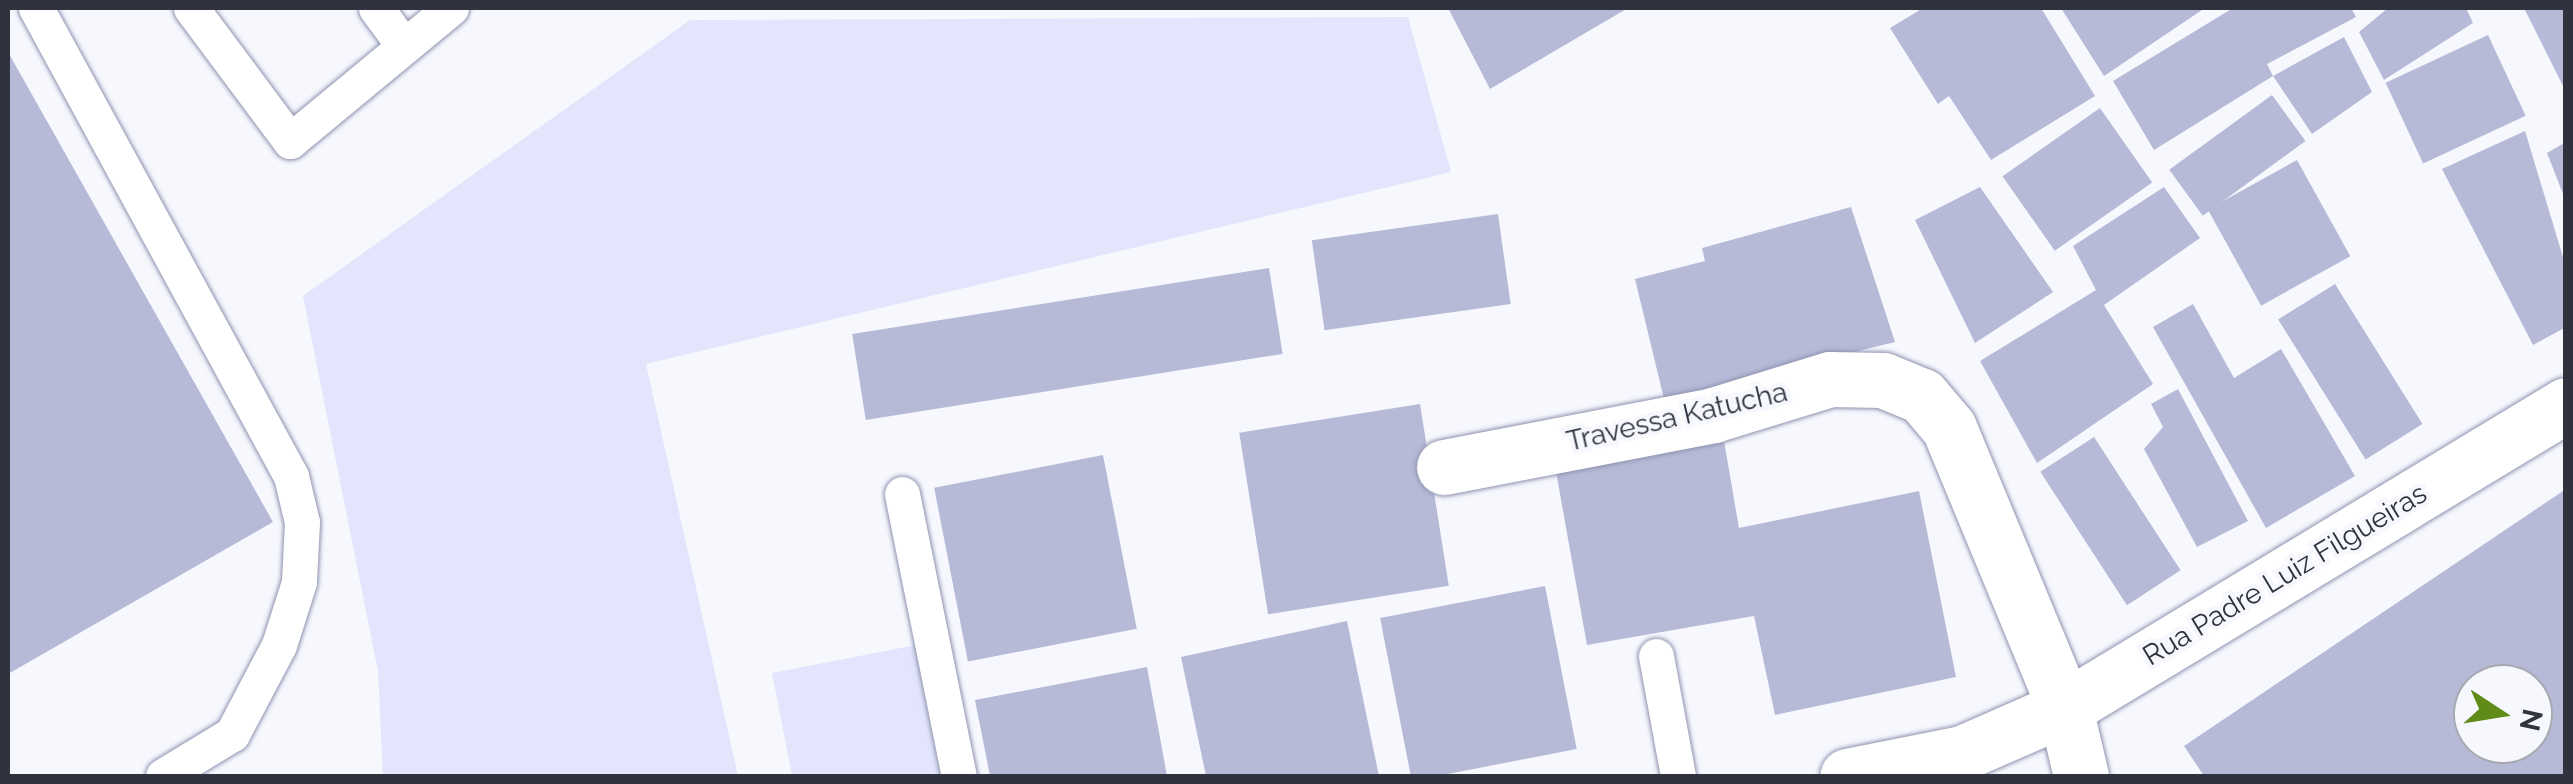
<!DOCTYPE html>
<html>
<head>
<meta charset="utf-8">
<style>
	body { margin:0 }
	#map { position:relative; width:2573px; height:784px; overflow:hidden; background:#f7f8fe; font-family:Raleway,sans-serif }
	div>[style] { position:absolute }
	.green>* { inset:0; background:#e2e5fb }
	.building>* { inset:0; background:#b6bad7; transform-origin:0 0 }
	.roads { filter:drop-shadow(0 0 2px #8f93af) drop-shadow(0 0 2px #8f93af) }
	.lane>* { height:35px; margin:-17.5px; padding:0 17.5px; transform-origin:17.5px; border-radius:17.5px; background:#fff }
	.street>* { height:55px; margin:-27.5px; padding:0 27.5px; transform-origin:27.5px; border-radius:27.5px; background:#fff }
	span { translate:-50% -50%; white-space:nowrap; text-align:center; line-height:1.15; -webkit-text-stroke:9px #f7f8fe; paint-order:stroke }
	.street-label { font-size:28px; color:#30323d }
	.frame { position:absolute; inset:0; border:10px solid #30323d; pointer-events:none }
	.north { position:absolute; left:2453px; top:664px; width:100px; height:100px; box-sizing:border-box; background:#f7f8fe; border:2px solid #a7a9b1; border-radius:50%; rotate:102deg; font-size:28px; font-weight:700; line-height:40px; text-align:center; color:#30323d }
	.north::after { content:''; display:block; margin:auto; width:35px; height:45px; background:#618b18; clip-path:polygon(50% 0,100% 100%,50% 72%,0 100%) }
</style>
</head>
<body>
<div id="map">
	<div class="green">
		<div style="clip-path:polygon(1408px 17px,1451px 172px,646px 364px,738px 776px,383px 776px,378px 671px,303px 296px,690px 20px)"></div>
		<div style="clip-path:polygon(916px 645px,941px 776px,792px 776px,772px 673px)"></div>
	</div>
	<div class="building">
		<div style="clip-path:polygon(1448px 8px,1628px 8px,1490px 89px)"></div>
		<div style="clip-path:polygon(1923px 8px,2041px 8px,2095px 96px,1991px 160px,1949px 96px,1938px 104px,1890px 28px)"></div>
		<div style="clip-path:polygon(2061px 8px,2205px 8px,2104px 76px)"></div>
		<div style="clip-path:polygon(2233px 8px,2351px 8px,2356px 17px,2267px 64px,2273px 76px,2154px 150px,2113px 81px)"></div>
		<div style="clip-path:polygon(2388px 8px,2466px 8px,2473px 23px,2384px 80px,2359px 32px)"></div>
		<div style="clip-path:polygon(2524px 8px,2566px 8px,2566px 92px)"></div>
		<div style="left:2488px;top:35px;width:89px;height:113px;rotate:65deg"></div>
		<div style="clip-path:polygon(2344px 37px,2372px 92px,2312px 134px,2273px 76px)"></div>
		<div style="clip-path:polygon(8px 52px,273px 522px,8px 674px)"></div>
		<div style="left:2272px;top:95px;width:57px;height:127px;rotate:54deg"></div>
		<div style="left:2100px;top:108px;width:91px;height:119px;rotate:55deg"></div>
		<div style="clip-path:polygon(2525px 131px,2566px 267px,2566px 327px,2533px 345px,2442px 169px)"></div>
		<div style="clip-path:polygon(2566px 142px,2566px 199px,2565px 199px,2547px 153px)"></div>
		<div style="left:2297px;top:160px;width:110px;height:102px;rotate:61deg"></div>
		<div style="clip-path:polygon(1980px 187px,2053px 292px,1975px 343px,1915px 220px)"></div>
		<div style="clip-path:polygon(2164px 187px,2200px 238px,2104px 305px,2153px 384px,2037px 463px,1980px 361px,2096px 290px,2073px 246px)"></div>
		<div style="clip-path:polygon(1851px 207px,1895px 342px,1664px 399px,1635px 279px,1705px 261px,1702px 248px)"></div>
		<div style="left:1498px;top:214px;width:91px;height:188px;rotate:82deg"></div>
		<div style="left:1269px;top:268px;width:87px;height:422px;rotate:81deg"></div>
		<div style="left:2335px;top:284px;width:165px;height:67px;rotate:58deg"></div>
		<div style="clip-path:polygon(2193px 304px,2234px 378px,2281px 349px,2355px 476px,2266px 528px,2153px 327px)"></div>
		<div style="clip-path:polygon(2178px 389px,2248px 521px,2197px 547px,2144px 449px,2163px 427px,2151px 404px)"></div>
		<div style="left:1420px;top:404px;width:184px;height:183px;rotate:81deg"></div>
		<div style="clip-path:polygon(1723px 435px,1739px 528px,1919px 491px,1956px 677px,1775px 715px,1754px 616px,1587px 645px,1555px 466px)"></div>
		<div style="left:2094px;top:437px;width:159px;height:64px;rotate:57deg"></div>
		<div style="left:1103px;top:455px;width:177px;height:172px;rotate:79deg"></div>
		<div style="clip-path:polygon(evenodd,2566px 489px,2566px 776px,2204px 776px,2184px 746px,2566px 489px,2473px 684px,2533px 684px,2533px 744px,2473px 744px,2473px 684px)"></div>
		<div style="left:1545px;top:586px;width:166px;height:168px;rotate:79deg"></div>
		<div style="clip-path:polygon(1347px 621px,1379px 776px,1206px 776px,1181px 657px)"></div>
		<div style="clip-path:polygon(1147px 667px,1167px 776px,990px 776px,975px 700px)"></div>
	</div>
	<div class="roads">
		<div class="lane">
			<div style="left:36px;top:8px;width:533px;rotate:61.42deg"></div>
			<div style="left:291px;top:476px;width:47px;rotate:76.6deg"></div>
			<div style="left:302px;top:522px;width:60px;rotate:92.9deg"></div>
			<div style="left:299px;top:582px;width:66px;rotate:107.6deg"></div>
			<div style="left:279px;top:645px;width:101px;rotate:117.8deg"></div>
			<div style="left:232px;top:734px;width:81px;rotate:148.7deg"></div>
			<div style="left:191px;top:8px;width:166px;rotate:53.3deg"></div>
			<div style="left:290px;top:141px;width:209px;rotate:-39.6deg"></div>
			<div style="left:376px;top:8px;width:47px;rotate:53.6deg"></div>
			<div style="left:902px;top:494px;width:288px;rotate:78.6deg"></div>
			<div style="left:1656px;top:656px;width:122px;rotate:79.6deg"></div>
		</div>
		<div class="street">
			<div style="left:1444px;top:467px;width:274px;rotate:-10.9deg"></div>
			<div style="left:1713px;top:415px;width:122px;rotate:-17.1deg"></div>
			<div style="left:1830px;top:379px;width:53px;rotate:1.1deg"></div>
			<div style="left:1883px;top:380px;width:42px;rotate:22.3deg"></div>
			<div style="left:1922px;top:396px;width:42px;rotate:49.8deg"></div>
			<div style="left:1949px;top:428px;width:303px;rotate:67.5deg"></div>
			<div style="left:2065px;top:708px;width:112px;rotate:156.4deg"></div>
			<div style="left:1962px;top:753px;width:117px;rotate:168.7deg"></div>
			<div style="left:2081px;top:776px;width:70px;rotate:-103.2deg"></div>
			<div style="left:2065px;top:708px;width:585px;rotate:-31.17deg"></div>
		</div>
	</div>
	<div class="street-label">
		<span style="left:1677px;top:417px;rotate:-13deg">Travessa Katucha</span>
		<span style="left:2285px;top:575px;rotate:-31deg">Rua Padre Luiz Filgueiras</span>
	</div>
	<div class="frame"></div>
	<div class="north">N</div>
</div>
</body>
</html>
